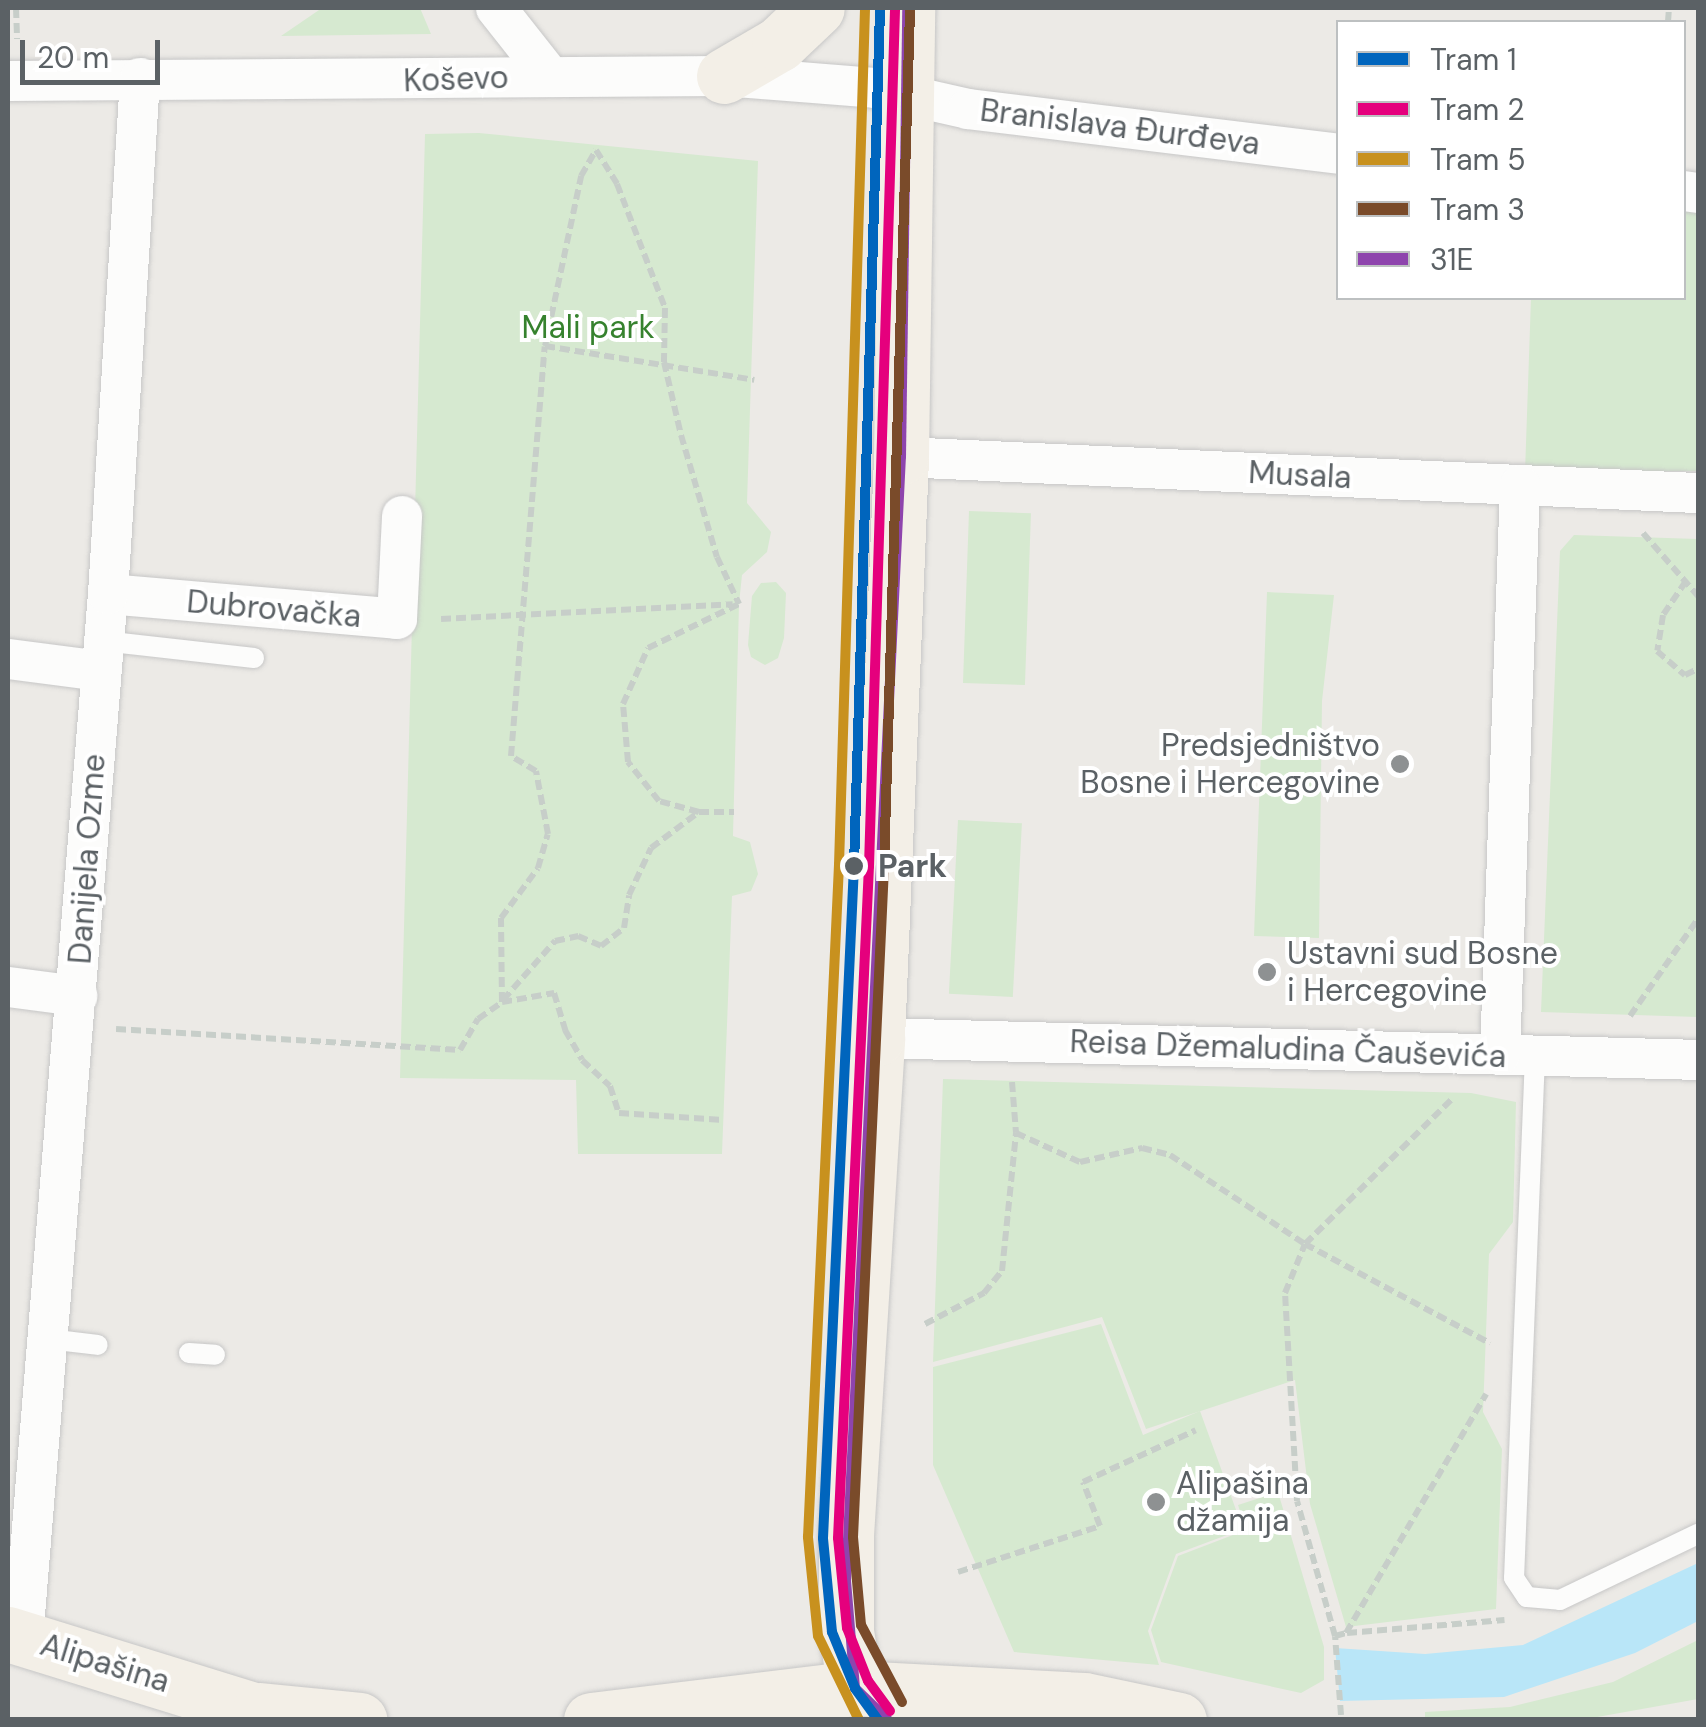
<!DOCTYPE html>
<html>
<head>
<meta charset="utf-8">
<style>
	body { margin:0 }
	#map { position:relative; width:1706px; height:1727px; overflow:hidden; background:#eceae6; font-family:"DM Sans",sans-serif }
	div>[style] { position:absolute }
	.green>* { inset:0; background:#d6e9d0; transform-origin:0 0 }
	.water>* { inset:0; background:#b9e6f8 }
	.path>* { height:6px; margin-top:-3px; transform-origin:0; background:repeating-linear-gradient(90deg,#c7cec9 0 10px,transparent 0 15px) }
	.roads { filter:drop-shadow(0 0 2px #c7c7c7) drop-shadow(0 0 2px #c7c7c7) }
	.service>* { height:20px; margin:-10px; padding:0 10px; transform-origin:10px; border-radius:10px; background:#fcfcfb }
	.minor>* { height:40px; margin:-20px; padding:0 20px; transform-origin:20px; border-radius:20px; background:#fcfcfb }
	.primary>* { height:55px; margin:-27.5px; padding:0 27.5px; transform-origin:27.5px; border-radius:27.5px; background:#f3efe7 }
	.bus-1>* { height:10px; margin:-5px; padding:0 5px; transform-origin:5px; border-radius:5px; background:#8e44ad }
	.tram-1>* { height:10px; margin:-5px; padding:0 5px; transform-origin:5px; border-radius:5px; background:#0065bd }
	.tram-2>* { height:10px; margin:-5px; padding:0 5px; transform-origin:5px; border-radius:5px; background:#e5007d }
	.tram-3>* { height:10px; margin:-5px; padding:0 5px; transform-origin:5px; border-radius:5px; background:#c8911e }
	.tram-4>* { height:10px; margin:-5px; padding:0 5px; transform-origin:5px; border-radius:5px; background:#7a4b2a }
	.dots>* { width:28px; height:28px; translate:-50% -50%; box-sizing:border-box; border:5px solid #fff; border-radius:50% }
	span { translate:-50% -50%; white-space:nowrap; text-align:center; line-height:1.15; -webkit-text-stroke:8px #fff; paint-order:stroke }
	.street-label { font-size:32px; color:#5b6165 }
	.park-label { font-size:32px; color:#36822e }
	.poi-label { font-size:32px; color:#5b6165 }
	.right { translate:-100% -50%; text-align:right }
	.left { translate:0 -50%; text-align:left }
	.stop-label { font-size:32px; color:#5b6165; font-weight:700 }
	.frame { position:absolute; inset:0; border:10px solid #5b6165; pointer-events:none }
	.legend { position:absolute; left:1336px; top:20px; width:350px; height:280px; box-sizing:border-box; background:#fff; border:2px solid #bdc0c1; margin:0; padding:12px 18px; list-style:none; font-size:30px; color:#5b6165 }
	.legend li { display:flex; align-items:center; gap:20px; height:50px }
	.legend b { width:50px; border:2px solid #bdc0c1 }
	.scale { position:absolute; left:20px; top:40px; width:140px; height:45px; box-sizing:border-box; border:5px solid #5b6165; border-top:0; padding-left:12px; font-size:30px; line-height:35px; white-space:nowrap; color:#5b6165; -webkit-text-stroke:8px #fff; paint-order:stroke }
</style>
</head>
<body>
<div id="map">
	<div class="green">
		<div style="clip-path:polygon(322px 8px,420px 8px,431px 34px,281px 36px)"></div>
		<div style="clip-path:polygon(479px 133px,758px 161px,747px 503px,771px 532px,767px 552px,742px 575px,739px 604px,733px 836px,750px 842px,758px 874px,751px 891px,732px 896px,722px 1154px,578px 1154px,576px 1080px,400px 1078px,425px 134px)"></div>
		<div style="clip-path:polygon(1684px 209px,1698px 211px,1698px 471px,1525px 472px,1531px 298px,1684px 298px)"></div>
		<div style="left:969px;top:511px;width:62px;height:172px;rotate:2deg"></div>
		<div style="clip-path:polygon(1574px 535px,1698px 539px,1698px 1017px,1541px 1012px,1560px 551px)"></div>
		<div style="clip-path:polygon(776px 582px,786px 593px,784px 638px,778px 658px,765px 665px,751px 657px,748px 645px,752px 596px,761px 583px)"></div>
		<div style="clip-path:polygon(1267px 592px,1334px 595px,1322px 701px,1319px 938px,1254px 936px)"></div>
		<div style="left:958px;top:820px;width:64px;height:174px;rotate:3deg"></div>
		<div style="clip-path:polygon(943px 1079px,1471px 1093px,1516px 1102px,1513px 1222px,1489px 1254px,1483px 1412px,1502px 1449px,1496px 1609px,1346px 1627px,1310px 1504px,1295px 1380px,1146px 1429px,1102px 1317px,933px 1362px)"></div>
		<div style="clip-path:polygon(1101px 1324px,1143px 1435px,1200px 1411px,1243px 1529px,1176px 1554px,1148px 1631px,1159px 1665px,1014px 1652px,933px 1465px,933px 1367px)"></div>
		<div style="clip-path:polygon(1278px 1492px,1324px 1647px,1324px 1680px,1301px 1693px,1161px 1662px,1151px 1630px,1178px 1556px,1246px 1530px,1238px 1505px)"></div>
		<div style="clip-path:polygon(1698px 1640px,1698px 1699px,1586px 1719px,1425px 1719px,1425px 1712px,1510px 1707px,1613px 1682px)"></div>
	</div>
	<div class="water">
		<div style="clip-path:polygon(1698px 1563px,1698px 1621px,1635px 1653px,1504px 1697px,1340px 1701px,1335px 1648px,1425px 1654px,1523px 1645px)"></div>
	</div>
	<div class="path">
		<div style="left:16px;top:8px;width:31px;rotate:88deg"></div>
		<div style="left:1668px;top:22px;width:14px;rotate:-86deg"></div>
		<div style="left:545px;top:346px;width:212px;rotate:9.2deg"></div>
		<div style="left:1643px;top:533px;width:84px;rotate:48.9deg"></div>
		<div style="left:1686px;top:581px;width:41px;rotate:124.1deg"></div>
		<div style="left:1663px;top:615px;width:36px;rotate:99deg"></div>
		<div style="left:1657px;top:651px;width:37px;rotate:41deg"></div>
		<div style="left:1685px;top:675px;width:14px;rotate:-25deg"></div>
		<div style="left:441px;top:619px;width:292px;rotate:-2.9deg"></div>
		<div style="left:699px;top:812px;width:35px"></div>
		<div style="left:503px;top:1000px;width:79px;rotate:-48.6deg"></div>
		<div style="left:555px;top:941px;width:24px;rotate:-12deg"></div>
		<div style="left:578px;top:936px;width:25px;rotate:23deg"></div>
		<div style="left:601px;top:946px;width:29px;rotate:-38deg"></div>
		<div style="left:624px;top:928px;width:33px;rotate:-81deg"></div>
		<div style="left:629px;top:895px;width:52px;rotate:-64.9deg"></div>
		<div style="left:651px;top:848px;width:60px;rotate:-36.9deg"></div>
		<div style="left:699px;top:812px;width:41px;rotate:-164.6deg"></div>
		<div style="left:659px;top:801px;width:50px;rotate:-128.5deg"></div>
		<div style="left:628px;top:762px;width:58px;rotate:-94.9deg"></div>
		<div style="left:623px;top:704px;width:61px;rotate:-65.9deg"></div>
		<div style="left:648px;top:648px;width:101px;rotate:-25.8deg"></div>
		<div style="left:502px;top:1002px;width:84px;rotate:-90.7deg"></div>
		<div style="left:501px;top:918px;width:62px;rotate:-53.5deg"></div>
		<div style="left:538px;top:868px;width:35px;rotate:-74deg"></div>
		<div style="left:548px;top:834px;width:64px;rotate:-100.8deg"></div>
		<div style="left:536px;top:771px;width:29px;rotate:-149deg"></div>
		<div style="left:511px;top:756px;width:411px;rotate:-85.3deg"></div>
		<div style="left:545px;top:346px;width:174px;rotate:-78deg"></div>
		<div style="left:581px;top:176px;width:30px;rotate:-60deg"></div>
		<div style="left:596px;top:150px;width:40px;rotate:58deg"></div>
		<div style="left:617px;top:184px;width:133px;rotate:68.8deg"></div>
		<div style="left:665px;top:308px;width:54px;rotate:91.1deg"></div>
		<div style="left:664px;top:362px;width:75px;rotate:76.9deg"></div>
		<div style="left:681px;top:435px;width:127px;rotate:73.6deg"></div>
		<div style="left:717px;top:557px;width:52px;rotate:64.9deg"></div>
		<div style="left:1630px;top:1016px;width:118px;rotate:-55deg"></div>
		<div style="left:116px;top:1029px;width:345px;rotate:3.5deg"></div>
		<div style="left:460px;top:1050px;width:36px;rotate:-60deg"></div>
		<div style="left:478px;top:1019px;width:29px;rotate:-35deg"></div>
		<div style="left:502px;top:1002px;width:53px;rotate:-9.8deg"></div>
		<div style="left:554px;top:993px;width:39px;rotate:73deg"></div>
		<div style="left:565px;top:1030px;width:34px;rotate:60deg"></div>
		<div style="left:582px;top:1060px;width:38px;rotate:43deg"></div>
		<div style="left:610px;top:1086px;width:28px;rotate:72deg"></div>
		<div style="left:619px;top:1113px;width:104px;rotate:3.9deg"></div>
		<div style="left:1012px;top:1082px;width:51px;rotate:85.5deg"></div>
		<div style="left:1016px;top:1133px;width:70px;rotate:24.4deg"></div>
		<div style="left:1080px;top:1162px;width:64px;rotate:-12.7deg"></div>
		<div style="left:1142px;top:1148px;width:29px;rotate:14deg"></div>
		<div style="left:1170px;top:1155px;width:162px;rotate:33.4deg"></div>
		<div style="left:1305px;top:1244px;width:210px;rotate:28.2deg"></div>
		<div style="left:925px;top:1324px;width:67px;rotate:-27.7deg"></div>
		<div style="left:984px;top:1293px;width:28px;rotate:-51deg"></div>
		<div style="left:1002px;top:1271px;width:139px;rotate:-84.2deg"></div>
		<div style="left:958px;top:1572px;width:149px;rotate:-17.9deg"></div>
		<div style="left:1100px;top:1526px;width:47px;rotate:-111.1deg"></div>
		<div style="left:1083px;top:1482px;width:124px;rotate:-24.7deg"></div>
		<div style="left:1347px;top:1633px;width:158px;rotate:-4.7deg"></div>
		<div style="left:1335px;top:1636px;width:11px;rotate:-15deg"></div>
		<div style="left:1346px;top:1633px;width:277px;rotate:-59.6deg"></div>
		<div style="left:1341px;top:1715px;width:79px;rotate:-94.3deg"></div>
		<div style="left:1335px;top:1636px;width:140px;rotate:-105.7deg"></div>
		<div style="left:1297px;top:1501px;width:208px;rotate:-93.3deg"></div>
		<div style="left:1285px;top:1293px;width:53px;rotate:-67.8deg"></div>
		<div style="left:1305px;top:1244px;width:208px;rotate:-44.6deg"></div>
	</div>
	<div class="roads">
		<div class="service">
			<div style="left:103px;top:641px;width:152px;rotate:6.4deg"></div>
			<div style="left:1535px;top:1056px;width:522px;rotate:92.3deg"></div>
			<div style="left:1514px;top:1578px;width:23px;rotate:56deg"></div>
			<div style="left:1527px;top:1597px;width:33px;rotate:5deg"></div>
			<div style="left:1560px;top:1600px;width:153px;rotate:-25.6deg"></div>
			<div style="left:48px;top:1339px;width:50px;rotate:6.8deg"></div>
			<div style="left:189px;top:1353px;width:26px;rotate:4deg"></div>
		</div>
		<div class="minor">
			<div style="left:496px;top:8px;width:85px;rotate:51.7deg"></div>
			<div style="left:8px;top:81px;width:716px;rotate:-0.4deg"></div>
			<div style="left:724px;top:76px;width:151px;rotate:4.5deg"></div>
			<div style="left:875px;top:88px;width:95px;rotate:12.7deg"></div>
			<div style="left:968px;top:109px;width:373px;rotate:6.9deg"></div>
			<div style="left:1684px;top:191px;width:14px;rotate:8deg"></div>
			<div style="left:901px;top:457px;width:798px;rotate:2.59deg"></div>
			<div style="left:108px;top:594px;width:290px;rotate:4.9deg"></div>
			<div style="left:397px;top:619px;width:103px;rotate:-87.2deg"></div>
			<div style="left:8px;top:659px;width:94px;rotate:7.4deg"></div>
			<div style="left:8px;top:987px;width:70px;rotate:7.4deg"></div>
			<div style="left:877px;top:1038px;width:821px;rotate:1.53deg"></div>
			<div style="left:1500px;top:1055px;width:570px;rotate:-87.99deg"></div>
			<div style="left:23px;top:1639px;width:1048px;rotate:-85.35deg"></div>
			<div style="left:108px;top:594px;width:517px;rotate:-86.45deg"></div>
		</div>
		<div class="primary">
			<div style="left:724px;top:76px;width:64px;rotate:-30.2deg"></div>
			<div style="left:779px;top:44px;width:52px;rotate:-43.5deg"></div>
			<div style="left:8px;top:1634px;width:290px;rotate:17.2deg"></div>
			<div style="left:855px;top:1688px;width:58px;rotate:-99deg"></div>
			<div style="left:846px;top:1631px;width:96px;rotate:-90deg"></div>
			<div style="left:846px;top:1535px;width:498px;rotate:-86.4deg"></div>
			<div style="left:877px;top:1038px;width:581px;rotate:-87.63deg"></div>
			<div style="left:901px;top:457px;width:449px;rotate:-89.2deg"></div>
			<div style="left:260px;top:1710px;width:100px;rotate:5.7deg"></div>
			<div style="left:591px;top:1720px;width:266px;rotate:-6.9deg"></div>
			<div style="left:855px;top:1688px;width:229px;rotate:3deg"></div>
			<div style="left:1084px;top:1700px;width:97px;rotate:11.9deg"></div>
		</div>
	</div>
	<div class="bus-1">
		<div style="left:888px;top:1720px;width:46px;rotate:-135.9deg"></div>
		<div style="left:855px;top:1688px;width:108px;rotate:-94.8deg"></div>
		<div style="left:846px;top:1580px;width:1124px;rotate:-87.2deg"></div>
		<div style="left:901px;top:457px;width:449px;rotate:-89.2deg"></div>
	</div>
	<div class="tram-1">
		<div style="left:878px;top:1720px;width:39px;rotate:-126deg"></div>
		<div style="left:855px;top:1688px;width:61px;rotate:-112.3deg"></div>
		<div style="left:832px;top:1632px;width:94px;rotate:-95.5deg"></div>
		<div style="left:823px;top:1538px;width:673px;rotate:-87.36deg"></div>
		<div style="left:854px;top:866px;width:858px;rotate:-88.26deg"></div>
	</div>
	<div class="tram-2">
		<div style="left:890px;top:1711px;width:37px;rotate:-126deg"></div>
		<div style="left:868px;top:1681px;width:57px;rotate:-111.6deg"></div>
		<div style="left:847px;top:1628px;width:90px;rotate:-95.7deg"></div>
		<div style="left:838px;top:1538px;width:673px;rotate:-87.36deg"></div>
		<div style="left:869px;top:866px;width:858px;rotate:-88.26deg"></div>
	</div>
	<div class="tram-3">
		<div style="left:859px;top:1720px;width:93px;rotate:-116deg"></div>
		<div style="left:818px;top:1636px;width:100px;rotate:-95.8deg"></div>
		<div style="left:808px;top:1537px;width:673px;rotate:-87.36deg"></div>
		<div style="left:839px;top:865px;width:857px;rotate:-88.26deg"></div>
	</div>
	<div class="tram-4">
		<div style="left:902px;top:1702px;width:87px;rotate:-118deg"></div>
		<div style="left:861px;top:1625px;width:88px;rotate:-95.2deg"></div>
		<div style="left:853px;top:1537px;width:671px;rotate:-87.35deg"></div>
		<div style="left:884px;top:867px;width:858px;rotate:-88.26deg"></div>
	</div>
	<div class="dots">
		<div style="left:1400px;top:764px;background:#8e9192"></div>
		<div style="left:854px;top:866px;background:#5b6165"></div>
		<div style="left:1267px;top:972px;background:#8e9192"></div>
		<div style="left:1156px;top:1502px;background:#8e9192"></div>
	</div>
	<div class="street-label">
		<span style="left:456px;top:79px;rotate:-2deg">Koševo</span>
		<span style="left:1120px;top:127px;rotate:7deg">Branislava Đurđeva</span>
		<span style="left:1300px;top:475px;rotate:3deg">Musala</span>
		<span style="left:274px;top:609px;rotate:5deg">Dubrovačka</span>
		<span style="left:87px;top:859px;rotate:-86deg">Danijela Ozme</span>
		<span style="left:1288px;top:1049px;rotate:2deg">Reisa Džemaludina Čauševića</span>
		<span style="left:105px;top:1663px;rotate:17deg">Alipašina</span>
	</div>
	<div class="park-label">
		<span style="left:588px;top:327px">Mali park</span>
	</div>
	<div class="poi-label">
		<span class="right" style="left:1380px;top:764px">Predsjedništvo<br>Bosne i Hercegovine</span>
		<span class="left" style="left:1287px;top:972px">Ustavni sud Bosne<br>i Hercegovine</span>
		<span class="left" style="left:1176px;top:1502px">Alipašina<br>džamija</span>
	</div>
	<div class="stop-label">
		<span class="left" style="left:878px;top:866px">Park</span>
	</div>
	<div class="frame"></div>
	<ul class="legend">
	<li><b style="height:12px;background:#0065bd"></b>Tram 1</li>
	<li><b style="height:12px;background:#e5007d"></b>Tram 2</li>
	<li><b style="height:12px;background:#c8911e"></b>Tram 5</li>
	<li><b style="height:12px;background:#7a4b2a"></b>Tram 3</li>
	<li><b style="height:12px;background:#8e44ad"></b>31E</li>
	</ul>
	<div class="scale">20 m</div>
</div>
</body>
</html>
